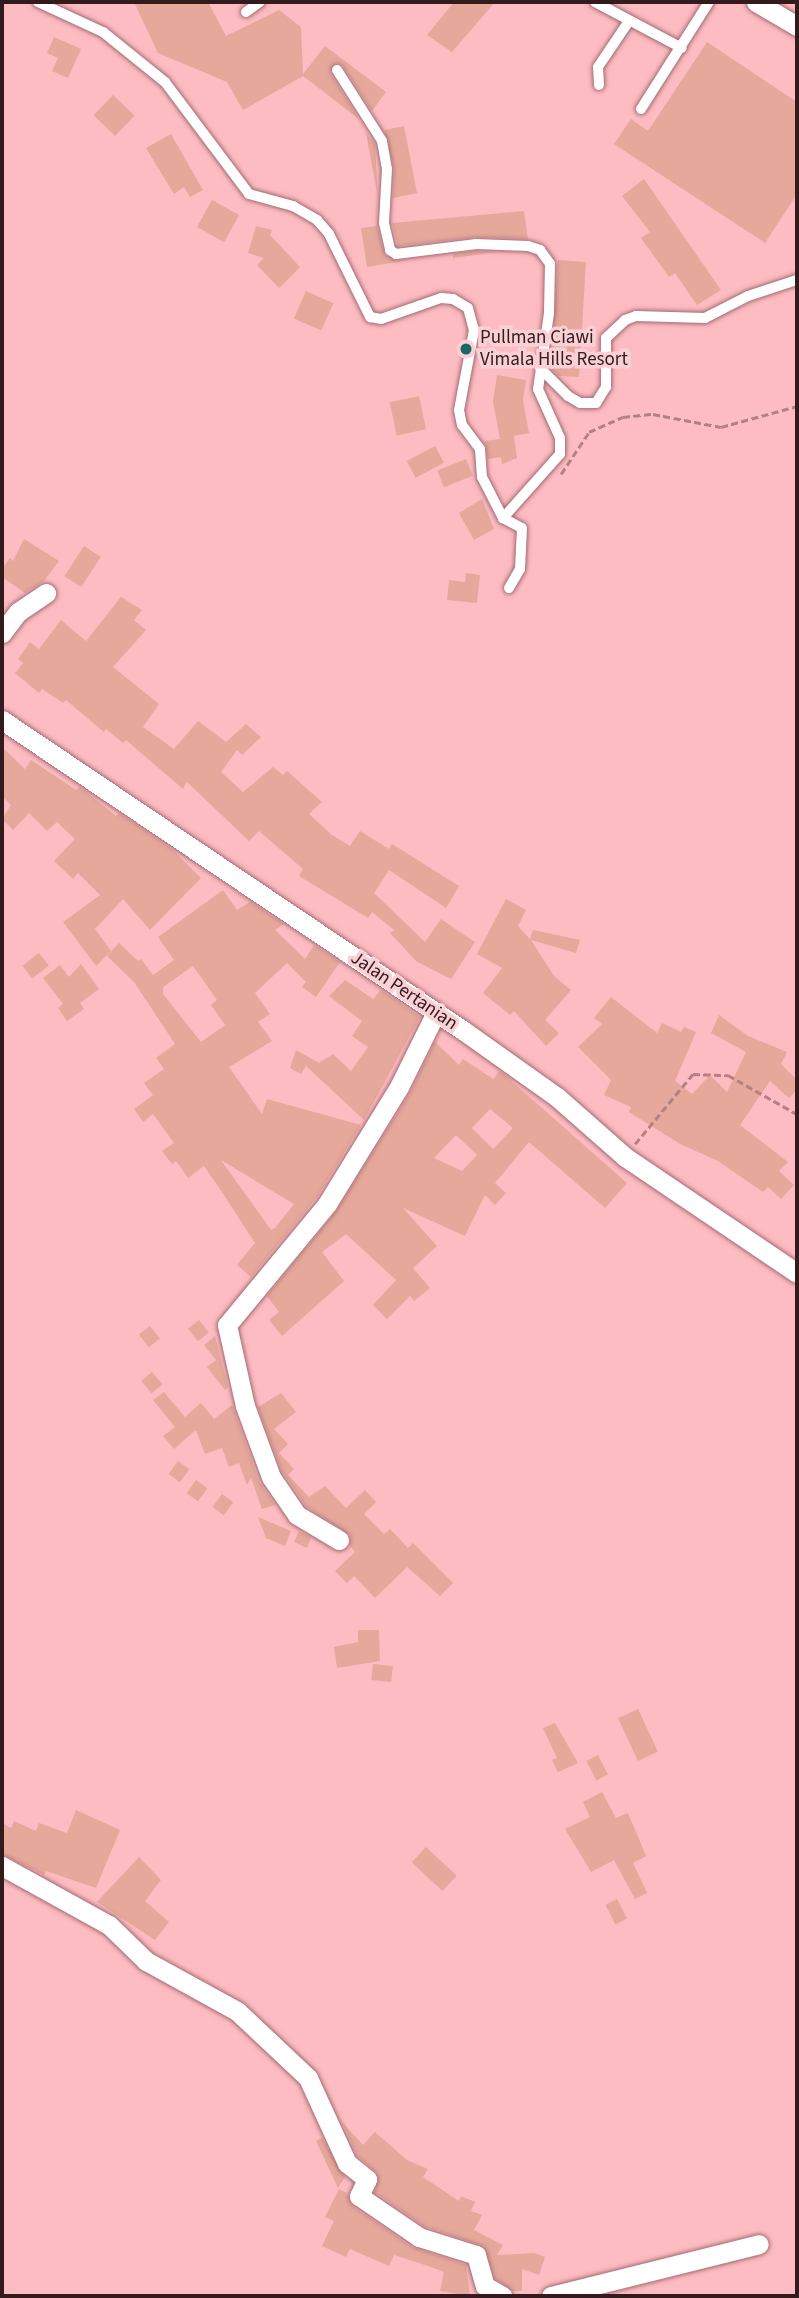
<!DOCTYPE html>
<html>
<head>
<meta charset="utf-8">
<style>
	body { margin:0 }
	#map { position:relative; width:799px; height:2298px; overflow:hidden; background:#fdbcc2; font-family:"Source Sans 3",sans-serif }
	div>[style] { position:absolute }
	.building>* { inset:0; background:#e5a89b; transform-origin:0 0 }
	.path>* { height:2.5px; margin-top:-1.25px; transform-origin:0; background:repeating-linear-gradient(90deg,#b28085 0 7px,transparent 0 10.5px) }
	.roads { filter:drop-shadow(0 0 2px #a56a71) drop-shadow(0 0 2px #a56a71) }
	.lane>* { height:10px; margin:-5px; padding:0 5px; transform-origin:5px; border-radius:5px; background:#fff }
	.street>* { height:19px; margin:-9.5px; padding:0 9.5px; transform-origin:9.5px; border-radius:9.5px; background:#fff }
	.dots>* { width:19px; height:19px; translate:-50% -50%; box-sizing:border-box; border:4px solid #f9d1d5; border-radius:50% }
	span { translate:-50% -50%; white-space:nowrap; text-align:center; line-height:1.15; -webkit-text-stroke:7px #f9d1d5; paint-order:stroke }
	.poi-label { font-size:19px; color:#321a1d }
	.left { translate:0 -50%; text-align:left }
	.street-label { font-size:19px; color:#321a1d }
	.frame { position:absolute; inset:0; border:4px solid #321a1d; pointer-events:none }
</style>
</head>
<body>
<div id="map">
	<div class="building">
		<div style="clip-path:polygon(134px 2px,208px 2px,226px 36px,279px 10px,301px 27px,303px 74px,325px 46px,386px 92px,372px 111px,343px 66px,336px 63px,330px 73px,359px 119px,303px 76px,243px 110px,227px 82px,158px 53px)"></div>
		<div style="clip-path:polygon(454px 2px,495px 2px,452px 52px,427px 35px)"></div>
		<div style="clip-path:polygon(54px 37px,81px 49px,68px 78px,52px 71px,58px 58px,47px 53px)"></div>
		<div style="clip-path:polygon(707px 42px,797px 102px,797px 194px,765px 243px,614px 144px,631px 119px,648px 131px)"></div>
		<div style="left:113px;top:95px;width:30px;height:28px;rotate:44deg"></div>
		<div style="clip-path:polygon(404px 126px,417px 193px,393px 198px,394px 168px,384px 130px)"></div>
		<div style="clip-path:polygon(366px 133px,375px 144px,378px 198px)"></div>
		<div style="clip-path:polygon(171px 134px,203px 190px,190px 197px,184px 187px,174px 194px,146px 148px)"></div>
		<div style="clip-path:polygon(644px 179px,721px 290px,697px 305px,675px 273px,669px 277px,641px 238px,650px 232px,622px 196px)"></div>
		<div style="left:212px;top:200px;width:31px;height:31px;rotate:29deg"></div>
		<div style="clip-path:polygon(524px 211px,528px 239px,475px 237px,398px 246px,392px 223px)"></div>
		<div style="clip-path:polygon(256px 226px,272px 230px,270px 235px,300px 267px,279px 288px,257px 265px,264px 258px,248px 253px)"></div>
		<div style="clip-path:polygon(377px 226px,385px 255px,396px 261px,408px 260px,367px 267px,361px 228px)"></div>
		<div style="clip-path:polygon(476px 251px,498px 252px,453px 258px,453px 254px)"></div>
		<div style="clip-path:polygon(558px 260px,586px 262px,579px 377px,558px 376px,551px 369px)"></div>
		<div style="left:306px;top:291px;width:30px;height:30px;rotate:24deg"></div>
		<div style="clip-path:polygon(497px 375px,526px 380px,523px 400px,529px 433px,514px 436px,517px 458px,502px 464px,501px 457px,488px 459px,485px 441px,500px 439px,493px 402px)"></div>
		<div style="left:419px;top:396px;width:34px;height:30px;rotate:78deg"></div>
		<div style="left:435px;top:446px;width:19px;height:32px;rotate:62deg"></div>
		<div style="left:466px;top:459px;width:18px;height:31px;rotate:68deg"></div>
		<div style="clip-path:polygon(482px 499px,494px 529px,474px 540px,459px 513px)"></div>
		<div style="clip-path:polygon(24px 539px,59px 561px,44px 581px,25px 593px,2px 577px,2px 569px,10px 558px,13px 561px)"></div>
		<div style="left:84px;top:546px;width:20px;height:36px;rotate:33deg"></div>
		<div style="clip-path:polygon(466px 573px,480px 575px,477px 603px,447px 600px,449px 580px,465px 582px)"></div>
		<div style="clip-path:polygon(121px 597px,142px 610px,134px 620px,146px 630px,113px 667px,159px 704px,143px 727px,174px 749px,198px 721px,226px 742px,246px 724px,261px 737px,242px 755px,237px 750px,221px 772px,243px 792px,273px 767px,283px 775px,287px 771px,322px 802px,309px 814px,332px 835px,350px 846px,360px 831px,389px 849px,392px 844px,459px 886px,446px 908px,389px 870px,374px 893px,425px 942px,441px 919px,475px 942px,451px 979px,416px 961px,390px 933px,394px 930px,372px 912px,368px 918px,299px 876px,303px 869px,259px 831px,249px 841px,187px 782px,183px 789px,126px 740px,123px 743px,106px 729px,104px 732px,66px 700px,63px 703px,42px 689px,39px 693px,15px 673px,23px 663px,18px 659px,30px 642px,39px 649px,61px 620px,86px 641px)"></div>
		<div style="clip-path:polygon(2px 747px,25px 769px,31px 760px,76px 790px,80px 787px,116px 816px,119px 813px,173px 850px,201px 878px,150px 930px,123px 899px,95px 929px,111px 951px,96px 966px,63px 922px,100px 895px,78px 873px,73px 879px,54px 861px,75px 839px,57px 822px,47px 831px,29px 813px,13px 830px,2px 819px,11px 805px,2px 796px)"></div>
		<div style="clip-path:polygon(evenodd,223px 890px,237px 910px,250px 902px,284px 924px,275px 930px,305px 959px,314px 945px,340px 962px,316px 997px,302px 987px,306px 982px,287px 963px,255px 993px,270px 1014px,258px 1022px,272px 1041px,229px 1067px,262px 1114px,267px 1099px,361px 1125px,317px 1197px,251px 1277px,237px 1265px,255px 1243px,222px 1192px,204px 1166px,188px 1178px,176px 1161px,172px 1164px,162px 1151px,174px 1143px,153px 1114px,143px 1122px,134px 1109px,153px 1095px,144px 1083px,164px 1069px,156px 1058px,175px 1044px,134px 982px,107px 956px,119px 943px,138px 961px,141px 959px,153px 975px,174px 960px,158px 937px,223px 890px,193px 966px,217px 1000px,211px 1005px,225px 1025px,201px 1042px,163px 994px,163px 987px,193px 966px,223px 890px,221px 1160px,294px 1204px,275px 1228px,271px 1230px,221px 1160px)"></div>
		<div style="clip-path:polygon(506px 899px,526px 910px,518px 926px,530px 939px,533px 930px,580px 940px,576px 953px,531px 940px,554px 976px,571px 990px,545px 1020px,559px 1033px,546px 1046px,514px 1011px,510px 1015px,483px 993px,502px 968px,477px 954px)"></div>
		<div style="left:39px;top:953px;width:16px;height:21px;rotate:52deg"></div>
		<div style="clip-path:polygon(81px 964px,99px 989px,80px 1003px,84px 1009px,67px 1021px,58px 1008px,63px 1004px,43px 978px,60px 965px,69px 977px)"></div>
		<div style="clip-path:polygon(345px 980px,373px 999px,381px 990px,420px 1017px,364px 1120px,306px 1066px,301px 1074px,290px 1068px,296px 1050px,319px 1063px,333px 1054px,351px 1071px,368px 1047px,352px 1036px,362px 1021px,329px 996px)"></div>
		<div style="clip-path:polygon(611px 997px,657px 1033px,662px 1023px,681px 1032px,684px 1027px,696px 1032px,675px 1081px,692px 1094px,710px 1075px,727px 1092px,746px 1052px,711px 1033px,719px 1015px,748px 1036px,787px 1052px,781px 1064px,797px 1080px,797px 1090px,789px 1098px,770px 1081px,740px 1125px,788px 1162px,779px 1171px,794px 1185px,781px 1199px,768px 1187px,763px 1192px,718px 1161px,680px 1144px,629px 1112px,631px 1107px,604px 1095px,611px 1080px,578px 1047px,602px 1024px,594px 1018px)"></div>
		<div style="clip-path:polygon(evenodd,435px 1042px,459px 1065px,463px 1059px,493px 1079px,500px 1071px,627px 1183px,605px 1208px,529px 1142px,495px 1183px,506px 1193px,495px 1205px,485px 1195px,465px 1236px,403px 1208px,437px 1246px,413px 1268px,430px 1288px,414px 1301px,410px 1296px,387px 1319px,373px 1305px,396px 1280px,346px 1234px,322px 1252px,344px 1281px,282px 1336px,269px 1320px,279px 1312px,267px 1296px,337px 1210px,410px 1093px,435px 1042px,490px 1109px,513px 1128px,493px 1149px,472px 1128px,490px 1109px,435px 1042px,456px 1135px,477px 1155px,462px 1171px,434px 1158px,456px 1135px)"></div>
		<div style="left:199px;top:1320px;width:16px;height:14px;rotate:52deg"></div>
		<div style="left:150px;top:1326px;width:16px;height:14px;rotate:52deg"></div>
		<div style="clip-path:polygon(215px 1336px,228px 1387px,225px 1390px,207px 1367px,216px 1360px,204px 1345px)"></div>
		<div style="left:152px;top:1372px;width:16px;height:14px;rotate:50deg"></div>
		<div style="clip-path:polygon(164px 1392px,185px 1417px,201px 1403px,214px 1419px,232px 1405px,259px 1481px,275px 1505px,262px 1509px,251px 1478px,247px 1485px,239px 1463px,229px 1467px,222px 1448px,205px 1454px,196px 1430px,174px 1449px,163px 1436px,175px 1427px,153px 1400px)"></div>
		<div style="clip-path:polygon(281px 1393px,296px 1412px,274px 1429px,288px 1444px,279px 1453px,294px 1469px,288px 1475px,309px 1497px,325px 1486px,346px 1508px,365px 1490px,376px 1502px,364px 1514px,384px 1534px,390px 1529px,408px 1548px,413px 1543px,453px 1583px,440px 1596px,407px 1567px,375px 1598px,354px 1576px,347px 1583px,335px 1571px,355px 1552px,350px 1546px,350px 1535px,306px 1506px,282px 1471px,258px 1407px)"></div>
		<div style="left:178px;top:1461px;width:14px;height:16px;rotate:36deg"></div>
		<div style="left:196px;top:1480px;width:14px;height:16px;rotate:36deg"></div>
		<div style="left:222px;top:1494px;width:14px;height:16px;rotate:36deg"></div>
		<div style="clip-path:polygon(258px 1517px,291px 1531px,285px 1546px,266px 1538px)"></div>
		<div style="clip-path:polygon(299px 1531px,311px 1538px,307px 1548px,294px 1542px)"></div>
		<div style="clip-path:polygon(358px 1630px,379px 1630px,380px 1661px,337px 1668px,334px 1647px,358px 1642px)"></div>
		<div style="left:373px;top:1664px;width:20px;height:16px;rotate:6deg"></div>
		<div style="left:638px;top:1709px;width:47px;height:22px;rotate:65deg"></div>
		<div style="clip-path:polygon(555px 1723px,578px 1763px,558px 1772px,552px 1760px,557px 1758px,543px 1728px)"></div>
		<div style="left:598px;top:1755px;width:22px;height:13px;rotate:63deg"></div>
		<div style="clip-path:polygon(602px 1792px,616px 1818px,628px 1813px,646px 1856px,633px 1863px,647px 1893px,635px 1899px,614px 1860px,591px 1872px,565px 1829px,590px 1817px,583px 1802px)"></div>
		<div style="clip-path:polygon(76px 1810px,120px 1830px,96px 1888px,46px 1871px,44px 1875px,2px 1854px,2px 1823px,11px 1828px,14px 1821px,36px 1831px,39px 1823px,67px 1833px)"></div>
		<div style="left:426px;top:1847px;width:42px;height:21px;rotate:43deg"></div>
		<div style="clip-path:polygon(139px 1857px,161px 1880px,145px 1901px,169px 1922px,155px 1940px,97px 1902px)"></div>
		<div style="left:617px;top:1899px;width:22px;height:13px;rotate:63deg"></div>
		<div style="clip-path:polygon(342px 2122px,363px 2145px,375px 2132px,407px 2160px,428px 2169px,423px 2177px,459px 2201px,461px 2196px,475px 2202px,471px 2211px,482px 2215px,474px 2230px,503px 2245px,497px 2255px,534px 2253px,545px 2257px,539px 2275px,522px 2269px,522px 2291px,513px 2291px,495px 2278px,484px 2246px,424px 2226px,375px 2192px,378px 2174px,357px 2155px)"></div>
		<div style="clip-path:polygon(322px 2138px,345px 2177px,338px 2188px,316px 2141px)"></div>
		<div style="clip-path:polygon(339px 2189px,347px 2193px,352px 2206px,412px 2247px,466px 2265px,470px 2296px,440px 2291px,444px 2272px,428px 2266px,394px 2255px,389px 2266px,350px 2249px,346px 2257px,322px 2246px,334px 2221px,325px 2217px)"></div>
	</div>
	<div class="path">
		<div style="left:561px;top:474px;width:50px;rotate:-56.3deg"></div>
		<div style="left:589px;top:432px;width:37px;rotate:-24deg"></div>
		<div style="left:623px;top:417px;width:30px;rotate:-6deg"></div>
		<div style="left:653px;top:414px;width:69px;rotate:10.8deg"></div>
		<div style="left:721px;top:427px;width:79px;rotate:-15.4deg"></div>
		<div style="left:635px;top:1144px;width:91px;rotate:-50.4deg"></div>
		<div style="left:693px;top:1074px;width:35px;rotate:2deg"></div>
		<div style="left:728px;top:1075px;width:79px;rotate:29.5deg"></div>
	</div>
	<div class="roads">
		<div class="lane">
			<div style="left:38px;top:2px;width:72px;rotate:24.8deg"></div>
			<div style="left:103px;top:32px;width:80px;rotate:38.9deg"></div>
			<div style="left:165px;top:82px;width:140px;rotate:53.1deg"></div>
			<div style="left:249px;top:194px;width:46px;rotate:15.3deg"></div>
			<div style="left:293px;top:206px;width:28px;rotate:30deg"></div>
			<div style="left:317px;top:220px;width:18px;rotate:49deg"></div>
			<div style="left:329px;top:234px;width:93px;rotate:63.7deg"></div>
			<div style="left:370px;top:317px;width:11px;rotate:10deg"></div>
			<div style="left:381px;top:319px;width:64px;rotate:-19.3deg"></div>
			<div style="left:441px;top:298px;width:12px;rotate:5deg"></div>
			<div style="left:453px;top:299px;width:17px;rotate:31deg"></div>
			<div style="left:468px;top:308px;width:23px;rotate:75deg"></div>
			<div style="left:474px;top:330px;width:81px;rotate:100.6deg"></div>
			<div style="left:459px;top:410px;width:15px;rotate:79deg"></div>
			<div style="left:462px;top:425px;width:30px;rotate:53deg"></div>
			<div style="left:480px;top:449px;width:28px;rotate:86deg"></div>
			<div style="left:482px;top:477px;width:46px;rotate:62.9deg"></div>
			<div style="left:503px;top:518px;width:21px;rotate:28deg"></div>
			<div style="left:522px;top:528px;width:41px;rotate:92.8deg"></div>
			<div style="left:520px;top:569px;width:22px;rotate:120deg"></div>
			<div style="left:595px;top:2px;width:98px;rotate:27.9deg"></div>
			<div style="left:246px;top:12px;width:17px;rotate:-36deg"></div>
			<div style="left:337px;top:70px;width:84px;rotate:57.6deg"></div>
			<div style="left:382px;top:141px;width:28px;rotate:80deg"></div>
			<div style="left:387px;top:169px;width:54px;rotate:93.2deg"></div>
			<div style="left:384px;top:223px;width:28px;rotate:77deg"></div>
			<div style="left:390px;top:250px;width:7px;rotate:34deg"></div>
			<div style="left:396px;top:254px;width:81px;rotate:-7.1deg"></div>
			<div style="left:476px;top:244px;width:52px;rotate:2.2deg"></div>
			<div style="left:528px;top:246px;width:13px;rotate:18deg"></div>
			<div style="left:540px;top:250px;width:17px;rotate:54deg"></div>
			<div style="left:550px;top:264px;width:49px;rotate:91.2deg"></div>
			<div style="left:549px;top:313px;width:77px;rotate:98.2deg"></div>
			<div style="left:538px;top:389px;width:54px;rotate:65.8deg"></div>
			<div style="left:560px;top:438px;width:16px;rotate:90deg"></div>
			<div style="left:560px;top:454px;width:86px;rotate:131.7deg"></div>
			<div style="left:599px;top:85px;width:18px;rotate:-93deg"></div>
			<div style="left:598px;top:67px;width:55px;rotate:-56deg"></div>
			<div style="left:641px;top:109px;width:127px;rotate:-57.6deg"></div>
			<div style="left:540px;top:368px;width:40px;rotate:45deg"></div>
			<div style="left:568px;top:396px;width:14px;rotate:30deg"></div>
			<div style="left:580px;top:403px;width:16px"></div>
			<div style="left:596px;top:403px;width:19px;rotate:-58deg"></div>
			<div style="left:606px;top:387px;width:49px;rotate:-90deg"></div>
			<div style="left:606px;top:338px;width:26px;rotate:-43deg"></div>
			<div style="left:625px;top:320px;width:12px;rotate:-20deg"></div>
			<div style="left:636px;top:316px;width:69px;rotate:1.7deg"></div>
			<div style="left:705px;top:318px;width:48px;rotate:-27.1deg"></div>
			<div style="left:748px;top:296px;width:52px;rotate:-18.1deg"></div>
		</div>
		<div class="street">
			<div style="left:756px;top:2px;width:48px;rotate:30.3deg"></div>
			<div style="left:2px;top:633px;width:26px;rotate:-53deg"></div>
			<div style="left:18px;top:612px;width:34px;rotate:-34deg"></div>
			<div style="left:2px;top:720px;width:557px;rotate:33.95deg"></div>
			<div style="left:464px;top:1031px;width:114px;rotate:35.4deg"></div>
			<div style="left:557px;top:1097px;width:91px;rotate:41.4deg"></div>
			<div style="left:625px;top:1157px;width:207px;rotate:34deg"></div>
			<div style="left:339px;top:1540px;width:49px;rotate:-149.2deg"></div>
			<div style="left:297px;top:1515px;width:46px;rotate:-124.4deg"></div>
			<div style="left:271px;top:1477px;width:76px;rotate:-110.1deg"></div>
			<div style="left:245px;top:1406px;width:83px;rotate:-102.5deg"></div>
			<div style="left:227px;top:1325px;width:157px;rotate:-50.4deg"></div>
			<div style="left:327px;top:1204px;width:137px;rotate:-58.4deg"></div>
			<div style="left:399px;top:1087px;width:84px;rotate:-63.7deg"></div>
			<div style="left:2px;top:1866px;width:122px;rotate:28.9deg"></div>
			<div style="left:109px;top:1925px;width:52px;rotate:44.2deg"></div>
			<div style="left:146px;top:1961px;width:104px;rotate:28.8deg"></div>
			<div style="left:237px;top:2011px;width:98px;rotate:43.3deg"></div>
			<div style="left:308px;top:2078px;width:94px;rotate:65.4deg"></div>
			<div style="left:347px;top:2163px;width:26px;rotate:39deg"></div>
			<div style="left:367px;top:2179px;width:19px;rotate:115deg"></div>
			<div style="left:359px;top:2196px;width:73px;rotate:34.3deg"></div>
			<div style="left:419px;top:2237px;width:60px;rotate:17.5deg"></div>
			<div style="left:476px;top:2255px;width:32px;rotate:74deg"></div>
			<div style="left:485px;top:2286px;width:20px;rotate:30deg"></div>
			<div style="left:551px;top:2296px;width:214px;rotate:-14deg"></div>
		</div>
	</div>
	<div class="dots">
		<div style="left:466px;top:349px;background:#1a6866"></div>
	</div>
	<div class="poi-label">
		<span class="left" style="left:480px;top:349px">Pullman Ciawi<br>Vimala Hills Resort</span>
	</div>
	<div class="street-label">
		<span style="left:404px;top:991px;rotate:34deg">Jalan Pertanian</span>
	</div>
	<div class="frame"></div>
</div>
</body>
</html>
